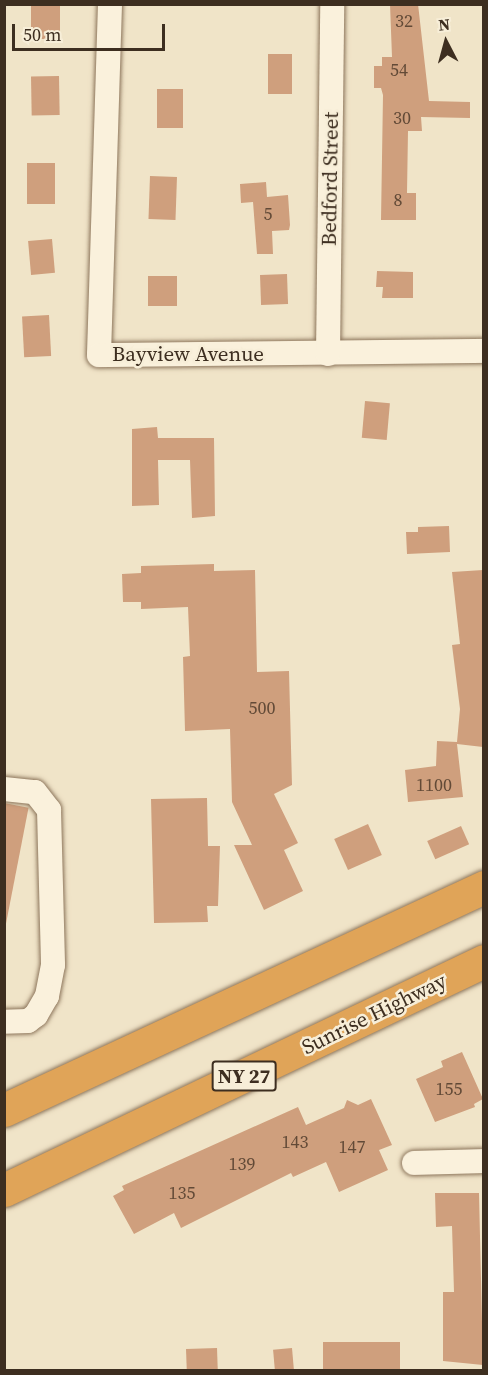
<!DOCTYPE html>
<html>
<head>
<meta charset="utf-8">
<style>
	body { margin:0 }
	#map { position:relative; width:488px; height:1375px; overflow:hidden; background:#f0e4c8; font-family:"Source Serif 4",serif }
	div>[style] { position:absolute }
	.building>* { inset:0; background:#cf9f7d; transform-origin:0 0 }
	.roads { filter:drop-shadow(0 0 2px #8d765c) drop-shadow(0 0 2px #8d765c) }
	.minor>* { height:24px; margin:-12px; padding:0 12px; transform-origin:12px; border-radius:12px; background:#faf1dc }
	.highway>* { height:33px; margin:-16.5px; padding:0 16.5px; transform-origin:16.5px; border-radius:16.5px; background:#e0a458 }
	span { translate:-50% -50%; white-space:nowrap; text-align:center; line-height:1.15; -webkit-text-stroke:5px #f7eed8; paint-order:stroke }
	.number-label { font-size:18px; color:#624a37 }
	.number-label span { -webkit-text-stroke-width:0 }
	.shield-label span { padding:2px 4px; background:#f7eed8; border:2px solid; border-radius:4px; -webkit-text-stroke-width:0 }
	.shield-label { font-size:20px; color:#3d2e20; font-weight:700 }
	.street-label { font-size:21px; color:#3d2e20 }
	.frame { position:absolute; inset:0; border:6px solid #3d2e20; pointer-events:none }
	.north { position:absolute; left:416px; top:12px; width:60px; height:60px; -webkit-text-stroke:4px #f7eed8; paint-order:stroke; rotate:354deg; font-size:16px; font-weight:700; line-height:24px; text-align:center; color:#3d2e20 }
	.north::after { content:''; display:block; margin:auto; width:21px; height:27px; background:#3d2e20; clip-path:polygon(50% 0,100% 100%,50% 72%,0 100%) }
	.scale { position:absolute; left:12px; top:24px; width:153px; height:27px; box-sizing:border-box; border:3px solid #3d2e20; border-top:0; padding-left:8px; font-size:18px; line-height:21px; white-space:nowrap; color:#3d2e20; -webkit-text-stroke:4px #f7eed8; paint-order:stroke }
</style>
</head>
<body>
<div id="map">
	<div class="building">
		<div style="left:31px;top:4px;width:29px;height:35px"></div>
		<div style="clip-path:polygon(390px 4px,418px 4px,429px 101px,470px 102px,470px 118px,421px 117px,422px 131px,408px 131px,407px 193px,416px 193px,416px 220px,381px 220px,383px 95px,381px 88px,374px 88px,374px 66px,382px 66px,382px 57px,392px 57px)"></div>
		<div style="left:268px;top:54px;width:24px;height:40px"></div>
		<div style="left:59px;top:76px;width:39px;height:28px;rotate:89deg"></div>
		<div style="left:157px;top:89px;width:26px;height:39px"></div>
		<div style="left:27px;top:163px;width:28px;height:41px"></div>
		<div style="left:150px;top:176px;width:27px;height:43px;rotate:2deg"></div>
		<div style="clip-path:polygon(266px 182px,267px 197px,288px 195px,290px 225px,289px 230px,272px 231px,273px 254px,257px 254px,253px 202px,241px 203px,240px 184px)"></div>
		<div style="left:52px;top:239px;width:34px;height:24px;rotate:85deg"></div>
		<div style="clip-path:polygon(377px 271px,413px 272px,413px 298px,382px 298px,383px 287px,376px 287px)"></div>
		<div style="left:287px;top:274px;width:30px;height:27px;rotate:88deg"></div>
		<div style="left:148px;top:276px;width:29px;height:30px"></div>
		<div style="left:49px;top:315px;width:41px;height:27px;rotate:87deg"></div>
		<div style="left:365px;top:401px;width:25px;height:37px;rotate:5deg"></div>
		<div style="clip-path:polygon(157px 427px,158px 438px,214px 438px,215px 516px,192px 518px,190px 460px,158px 460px,159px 505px,132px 506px,132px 429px)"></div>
		<div style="clip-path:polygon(449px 526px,450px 552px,407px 554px,406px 532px,418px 532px,418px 527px)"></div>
		<div style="clip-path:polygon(214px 564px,214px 571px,255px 570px,257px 672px,289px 671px,292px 785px,274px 794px,298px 843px,284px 850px,303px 891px,264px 910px,234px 845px,252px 845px,232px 802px,230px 729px,185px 731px,183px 657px,190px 656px,188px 607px,141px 609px,141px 602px,123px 602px,122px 574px,141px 573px,141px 566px)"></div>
		<div style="clip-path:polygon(483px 570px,483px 747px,457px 744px,463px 797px,408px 802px,405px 770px,436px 766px,437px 741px,457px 742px,460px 709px,452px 645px,460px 644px,452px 572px)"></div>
		<div style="clip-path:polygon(207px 798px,208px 846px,220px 846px,218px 906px,207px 906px,208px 922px,154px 923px,151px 799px)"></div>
		<div style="left:4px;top:803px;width:25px;height:175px;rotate:11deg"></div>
		<div style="left:368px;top:824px;width:34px;height:37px;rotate:66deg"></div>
		<div style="left:461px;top:826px;width:20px;height:37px;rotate:66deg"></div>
		<div style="clip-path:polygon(462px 1052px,483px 1099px,474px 1104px,475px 1107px,435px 1122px,416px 1079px,443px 1067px,441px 1061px)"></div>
		<div style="clip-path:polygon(371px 1099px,392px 1145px,379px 1150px,388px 1170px,339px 1192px,326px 1162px,293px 1177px,291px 1173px,181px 1228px,174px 1213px,134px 1234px,113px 1196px,124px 1190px,122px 1186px,298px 1107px,306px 1125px,344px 1108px,347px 1100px,358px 1105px)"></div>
		<div style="clip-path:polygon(435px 1193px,479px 1193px,483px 1365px,443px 1361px,443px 1292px,454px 1292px,452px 1226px,436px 1227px)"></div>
		<div style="left:400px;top:1342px;width:29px;height:77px;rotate:90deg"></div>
		<div style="left:217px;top:1348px;width:23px;height:31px;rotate:88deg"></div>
		<div style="left:292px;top:1348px;width:23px;height:19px;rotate:85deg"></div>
	</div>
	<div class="roads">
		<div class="minor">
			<div style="left:110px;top:4px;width:351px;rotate:91.8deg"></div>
			<div style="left:99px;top:355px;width:385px;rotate:-0.6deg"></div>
			<div style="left:328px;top:354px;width:350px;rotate:-89.3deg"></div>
			<div style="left:4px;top:789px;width:31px;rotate:6deg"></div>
			<div style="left:35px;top:792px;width:23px;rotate:52deg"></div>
			<div style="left:49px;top:810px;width:155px;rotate:88.5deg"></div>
			<div style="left:53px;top:965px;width:32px;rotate:101deg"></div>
			<div style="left:47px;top:996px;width:22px;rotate:120deg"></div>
			<div style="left:36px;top:1015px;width:10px;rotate:143deg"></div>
			<div style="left:28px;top:1021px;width:24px;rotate:178deg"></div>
			<div style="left:414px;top:1163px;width:70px;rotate:-1.6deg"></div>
		</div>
		<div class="highway">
			<div style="left:4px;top:1110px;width:529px;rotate:-24.92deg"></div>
			<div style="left:4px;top:1190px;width:532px;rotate:-25.51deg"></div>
		</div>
	</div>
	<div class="number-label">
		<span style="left:404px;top:21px">32</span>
		<span style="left:399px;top:70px">54</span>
		<span style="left:402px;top:118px">30</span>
		<span style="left:398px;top:200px">8</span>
		<span style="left:268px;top:214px">5</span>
		<span style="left:262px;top:708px">500</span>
		<span style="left:434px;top:785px">1100</span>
		<span style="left:449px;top:1089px">155</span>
		<span style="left:295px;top:1142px">143</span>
		<span style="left:352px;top:1147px">147</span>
		<span style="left:242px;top:1164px">139</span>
		<span style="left:182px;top:1193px">135</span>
	</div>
	<div class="shield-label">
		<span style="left:244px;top:1076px">NY 27</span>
	</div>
	<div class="street-label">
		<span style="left:330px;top:179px;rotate:-89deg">Bedford Street</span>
		<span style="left:188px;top:354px">Bayview Avenue</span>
		<span style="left:374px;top:1014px;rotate:-26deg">Sunrise Highway</span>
	</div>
	<div class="frame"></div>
	<div class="north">N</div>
	<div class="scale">50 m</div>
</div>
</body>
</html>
